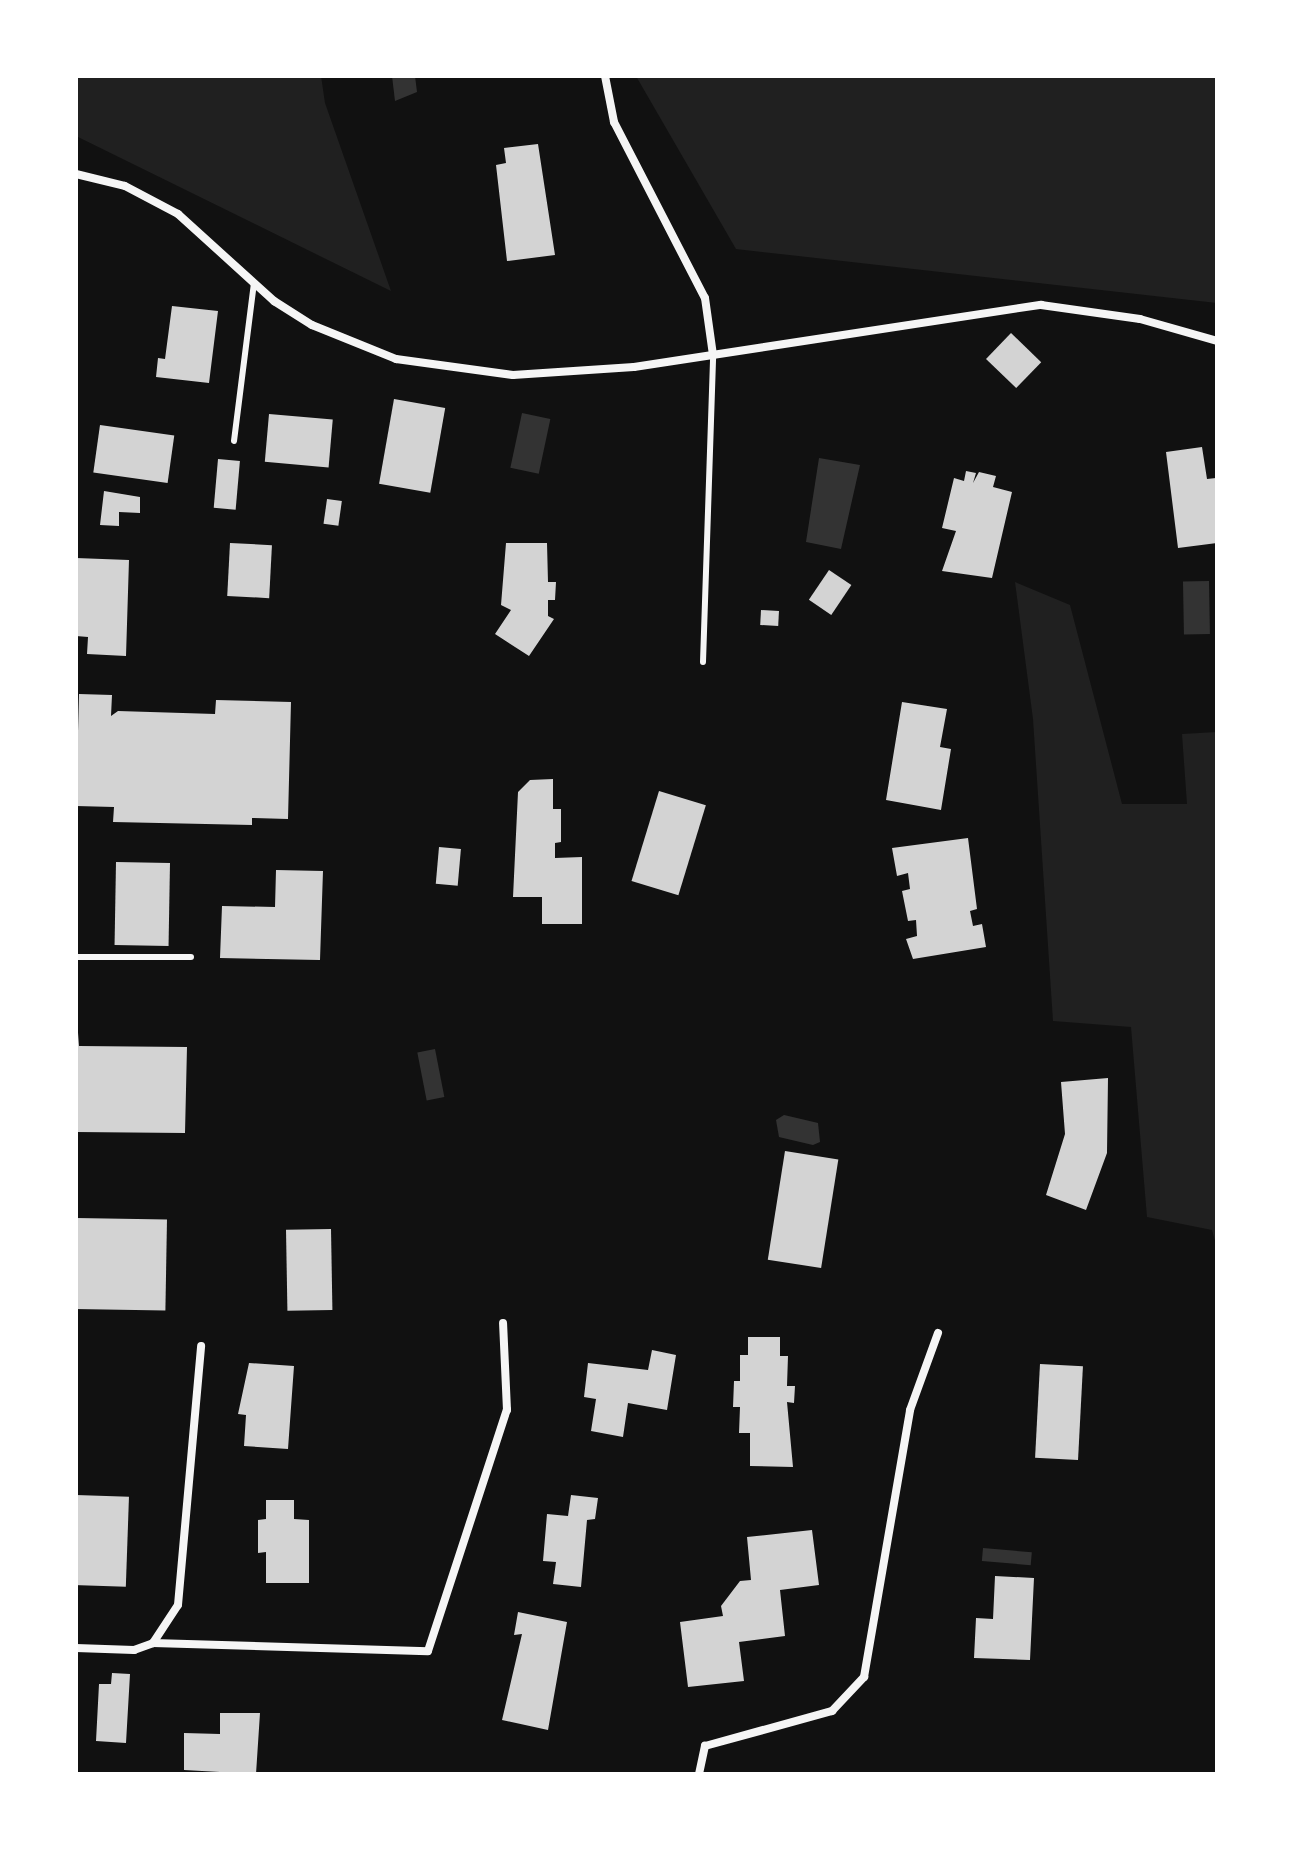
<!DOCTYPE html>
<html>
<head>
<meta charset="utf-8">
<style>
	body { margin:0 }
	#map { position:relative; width:1293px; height:1850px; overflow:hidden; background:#111; font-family:"Libre Baskerville",serif }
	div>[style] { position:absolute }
	.green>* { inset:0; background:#202020 }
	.water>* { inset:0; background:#333; transform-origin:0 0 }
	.building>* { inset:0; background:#d3d3d3; transform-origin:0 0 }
	.service>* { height:6px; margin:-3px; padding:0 3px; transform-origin:3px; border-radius:3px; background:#f5f5f5 }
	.minor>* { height:8px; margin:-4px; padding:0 4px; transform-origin:4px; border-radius:4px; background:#f5f5f5 }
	span { translate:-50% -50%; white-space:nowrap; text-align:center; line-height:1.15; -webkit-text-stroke:8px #fff; paint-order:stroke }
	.frame { position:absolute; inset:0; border:78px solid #fff; pointer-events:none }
</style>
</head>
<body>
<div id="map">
	<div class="green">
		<div style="clip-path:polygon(76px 76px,321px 76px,325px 103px,391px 291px,76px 136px)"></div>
		<div style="clip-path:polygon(636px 76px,1217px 76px,1217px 303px,736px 249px)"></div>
		<div style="clip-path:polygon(1015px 582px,1070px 605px,1122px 804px,1187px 804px,1182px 734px,1217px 732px,1217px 1248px,1212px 1230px,1147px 1217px,1131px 1027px,1053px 1021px,1033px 719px)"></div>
	</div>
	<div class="water">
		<div style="clip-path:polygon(392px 76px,415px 76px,417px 92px,395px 101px)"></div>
		<div style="left:522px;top:413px;width:29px;height:56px;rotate:12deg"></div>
		<div style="clip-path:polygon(819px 458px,860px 465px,841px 549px,806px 542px)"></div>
		<div style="left:1209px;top:581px;width:53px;height:26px;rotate:89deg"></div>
		<div style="left:435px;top:1049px;width:49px;height:18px;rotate:79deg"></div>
		<div style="clip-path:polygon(784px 1115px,818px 1123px,820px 1142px,813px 1145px,779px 1137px,776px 1120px)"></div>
		<div style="left:983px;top:1548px;width:49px;height:13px;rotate:5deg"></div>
	</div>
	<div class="building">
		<div style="clip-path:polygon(538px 144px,555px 255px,507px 261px,496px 165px,506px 163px,504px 148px)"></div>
		<div style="clip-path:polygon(172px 306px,218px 311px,209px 383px,156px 377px,158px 358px,165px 359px)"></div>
		<div style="left:1011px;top:333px;width:42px;height:36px;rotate:44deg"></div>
		<div style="left:394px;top:399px;width:52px;height:86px;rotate:10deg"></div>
		<div style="left:269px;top:414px;width:64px;height:48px;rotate:5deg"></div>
		<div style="left:100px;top:425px;width:75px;height:48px;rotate:8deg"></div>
		<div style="clip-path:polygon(1202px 447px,1207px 479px,1216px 478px,1217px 543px,1178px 548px,1166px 452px)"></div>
		<div style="left:218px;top:459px;width:22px;height:49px;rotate:5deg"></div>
		<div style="clip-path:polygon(966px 471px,976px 473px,973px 483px,979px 472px,996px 476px,993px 487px,1012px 492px,992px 578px,942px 571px,956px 531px,942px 528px,954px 478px,964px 481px)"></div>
		<div style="clip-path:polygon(104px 491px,140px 497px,140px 513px,119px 512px,119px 526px,100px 525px)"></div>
		<div style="left:327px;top:499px;width:15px;height:25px;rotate:8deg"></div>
		<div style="left:230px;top:543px;width:42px;height:53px;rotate:3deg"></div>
		<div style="clip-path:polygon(506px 543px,547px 543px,548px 582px,556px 582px,555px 600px,548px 600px,548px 616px,554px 619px,529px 656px,495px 634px,511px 610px,501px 605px)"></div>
		<div style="clip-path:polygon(76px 558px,129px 560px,126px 656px,87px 654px,88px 637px,76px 636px)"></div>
		<div style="left:829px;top:570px;width:27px;height:36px;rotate:34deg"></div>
		<div style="left:761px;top:610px;width:18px;height:15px;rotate:3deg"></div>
		<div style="clip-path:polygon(79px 694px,112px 695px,111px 716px,118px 711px,215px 714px,216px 700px,291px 702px,288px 819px,252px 818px,252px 825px,113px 822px,114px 807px,76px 806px)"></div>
		<div style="clip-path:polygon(902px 702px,947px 709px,940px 747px,951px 749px,941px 810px,886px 800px)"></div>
		<div style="clip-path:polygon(553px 779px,553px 809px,561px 809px,561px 842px,555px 843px,555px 858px,582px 857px,582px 924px,542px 924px,542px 897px,513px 897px,518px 792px,530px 780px)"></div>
		<div style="left:659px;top:791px;width:49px;height:94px;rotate:17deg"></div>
		<div style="clip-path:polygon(968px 838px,977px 909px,970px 911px,973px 926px,982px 924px,986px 947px,913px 959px,906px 939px,917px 936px,916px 920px,908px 921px,902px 891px,910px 889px,908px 873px,897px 876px,892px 848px)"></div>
		<div style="left:439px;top:847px;width:22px;height:37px;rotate:5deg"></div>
		<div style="left:116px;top:862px;width:54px;height:83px;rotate:1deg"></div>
		<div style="clip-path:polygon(276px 870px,323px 871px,320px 960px,220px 958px,222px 906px,275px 907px)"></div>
		<div style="clip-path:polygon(76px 1006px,79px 1046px,187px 1047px,185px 1133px,76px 1132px)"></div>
		<div style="clip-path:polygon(1108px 1078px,1107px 1153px,1086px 1210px,1046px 1195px,1065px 1134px,1061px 1082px)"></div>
		<div style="left:785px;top:1151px;width:54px;height:110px;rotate:9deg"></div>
		<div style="left:76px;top:1218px;width:91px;height:91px;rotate:1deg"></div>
		<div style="left:331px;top:1229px;width:81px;height:45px;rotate:89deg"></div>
		<div style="clip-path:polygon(748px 1337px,780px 1337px,780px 1356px,788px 1356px,787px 1386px,795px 1386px,794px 1403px,787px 1402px,793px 1467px,750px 1466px,750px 1433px,739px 1433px,740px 1407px,733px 1407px,734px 1381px,740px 1381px,740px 1355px,748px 1355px)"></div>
		<div style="clip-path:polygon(652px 1350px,676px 1355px,667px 1410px,628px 1403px,623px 1437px,591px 1431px,596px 1399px,584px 1397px,588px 1363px,648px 1370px)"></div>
		<div style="clip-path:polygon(249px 1363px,294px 1366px,288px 1449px,244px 1446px,246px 1415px,238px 1414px)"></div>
		<div style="left:1040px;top:1364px;width:43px;height:94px;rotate:3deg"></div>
		<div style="left:76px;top:1495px;width:53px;height:90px;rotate:2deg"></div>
		<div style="clip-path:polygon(571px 1495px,598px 1498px,595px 1519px,587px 1520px,581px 1587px,553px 1584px,556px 1562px,543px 1561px,547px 1514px,568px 1516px)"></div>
		<div style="clip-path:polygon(266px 1500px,294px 1500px,294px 1519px,309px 1520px,309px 1583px,266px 1583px,266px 1552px,258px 1553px,258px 1520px,266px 1519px)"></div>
		<div style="clip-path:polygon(812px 1530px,819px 1585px,780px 1590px,785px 1636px,739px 1642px,744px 1681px,688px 1687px,680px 1622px,723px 1616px,721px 1606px,740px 1581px,751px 1580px,747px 1537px)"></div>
		<div style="clip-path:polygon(995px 1576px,1034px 1578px,1030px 1660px,974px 1658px,976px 1618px,993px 1619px)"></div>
		<div style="clip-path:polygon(518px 1612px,567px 1622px,548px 1730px,502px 1720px,522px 1634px,514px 1635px)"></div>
		<div style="clip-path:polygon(112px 1673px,130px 1674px,126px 1743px,96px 1741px,99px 1684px,111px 1684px)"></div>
		<div style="clip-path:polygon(220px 1713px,260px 1713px,256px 1774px,184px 1770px,184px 1733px,220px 1734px)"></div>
	</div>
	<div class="service">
		<div style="left:234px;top:441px;width:159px;rotate:-82.8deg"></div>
		<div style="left:703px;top:662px;width:307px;rotate:-88.1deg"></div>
		<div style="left:76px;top:957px;width:115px"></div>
	</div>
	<div class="minor">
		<div style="left:605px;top:76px;width:47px;rotate:78.9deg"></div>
		<div style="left:614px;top:122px;width:198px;rotate:62.7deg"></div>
		<div style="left:705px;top:298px;width:58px;rotate:82deg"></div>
		<div style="left:76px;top:174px;width:50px;rotate:13.8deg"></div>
		<div style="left:125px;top:186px;width:60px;rotate:27.8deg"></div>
		<div style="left:178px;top:214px;width:130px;rotate:42.2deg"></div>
		<div style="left:274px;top:301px;width:45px;rotate:32.3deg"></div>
		<div style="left:312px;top:325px;width:91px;rotate:22deg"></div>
		<div style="left:396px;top:359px;width:118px;rotate:7.8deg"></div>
		<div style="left:513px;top:375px;width:121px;rotate:-3.8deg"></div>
		<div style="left:634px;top:367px;width:412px;rotate:-8.7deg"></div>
		<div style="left:1041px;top:305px;width:100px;rotate:8deg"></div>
		<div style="left:1140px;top:319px;width:80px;rotate:15.9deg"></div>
		<div style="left:153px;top:1643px;width:275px;rotate:1.7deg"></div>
		<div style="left:428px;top:1651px;width:254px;rotate:-71.9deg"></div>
		<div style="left:507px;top:1410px;width:87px;rotate:-92.6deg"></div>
		<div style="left:76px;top:1648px;width:58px;rotate:2deg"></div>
		<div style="left:134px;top:1650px;width:20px;rotate:-20deg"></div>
		<div style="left:153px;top:1643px;width:45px;rotate:-56.7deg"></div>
		<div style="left:178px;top:1605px;width:260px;rotate:-84.9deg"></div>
		<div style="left:699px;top:1774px;width:29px;rotate:-78deg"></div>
		<div style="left:705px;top:1746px;width:132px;rotate:-15.4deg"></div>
		<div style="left:832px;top:1711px;width:47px;rotate:-46.7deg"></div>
		<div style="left:864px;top:1677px;width:271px;rotate:-80.2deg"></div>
		<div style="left:910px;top:1410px;width:82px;rotate:-70deg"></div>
	</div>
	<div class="frame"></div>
</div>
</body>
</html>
